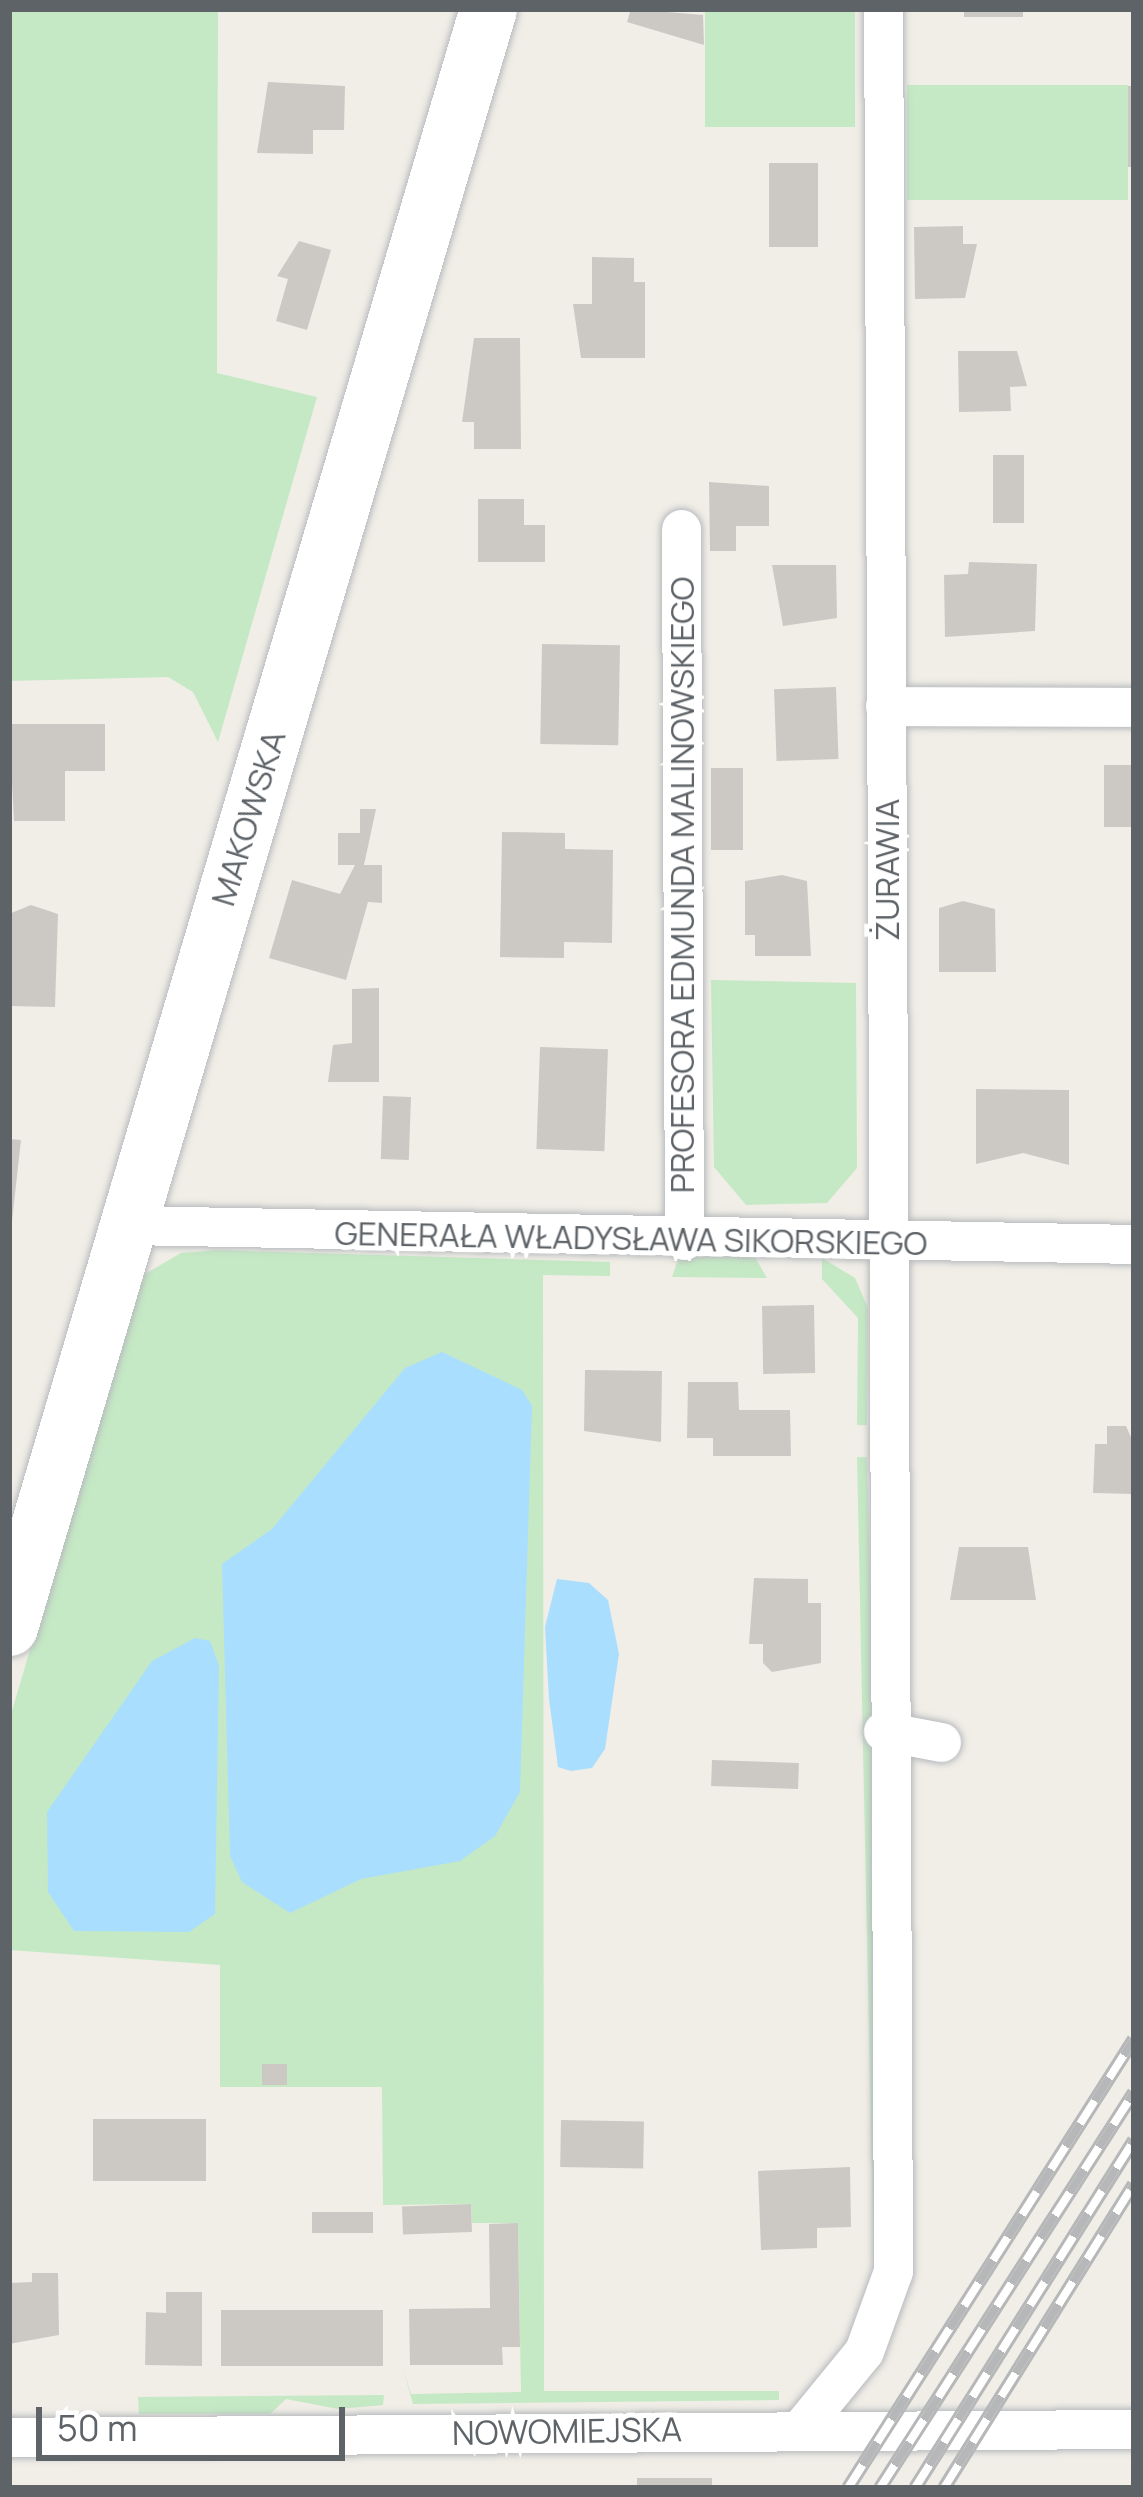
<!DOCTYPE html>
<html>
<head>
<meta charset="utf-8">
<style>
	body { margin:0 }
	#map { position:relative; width:1143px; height:2497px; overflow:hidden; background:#f1eee7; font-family:Manrope,sans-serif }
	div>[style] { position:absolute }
	.green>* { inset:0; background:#c5e9c4; transform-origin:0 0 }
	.water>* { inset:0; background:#a9deff }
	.building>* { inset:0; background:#ccc9c4; transform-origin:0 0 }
	.roads { filter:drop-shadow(0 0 3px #b7babe) drop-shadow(0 0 3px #b7babe) }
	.street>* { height:39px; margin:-19.5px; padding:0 19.5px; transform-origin:19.5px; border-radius:19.5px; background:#fff }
	.secondary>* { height:57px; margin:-28.5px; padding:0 28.5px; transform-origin:28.5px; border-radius:28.5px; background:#fff }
	.rail>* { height:14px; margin-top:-7px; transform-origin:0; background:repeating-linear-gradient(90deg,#fff 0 27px,#b6b7b8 0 54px); box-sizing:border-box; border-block:3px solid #b6b7b8 }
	span { translate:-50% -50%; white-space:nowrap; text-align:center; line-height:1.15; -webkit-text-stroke:10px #fff; paint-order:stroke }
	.street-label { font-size:33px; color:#5e6368 }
	.frame { position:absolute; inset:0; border:12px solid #5e6368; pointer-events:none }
	.scale { position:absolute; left:36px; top:2407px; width:309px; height:54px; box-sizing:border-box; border:6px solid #5e6368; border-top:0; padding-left:15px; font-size:36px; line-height:42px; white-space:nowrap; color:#5e6368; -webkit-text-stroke:9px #fff; paint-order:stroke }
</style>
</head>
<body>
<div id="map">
	<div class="green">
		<div style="clip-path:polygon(9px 9px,218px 9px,217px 373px,317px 397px,218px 742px,193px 692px,168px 677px,9px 681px)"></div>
		<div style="left:705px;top:9px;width:150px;height:118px"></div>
		<div style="left:907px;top:85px;width:221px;height:115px"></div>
		<div style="clip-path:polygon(711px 980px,856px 983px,857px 1168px,827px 1203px,746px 1205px,714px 1167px)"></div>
		<div style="clip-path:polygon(217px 1250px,610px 1262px,610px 1276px,543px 1275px,544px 2391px,779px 2391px,779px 2400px,413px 2404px,402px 2365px,411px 2394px,521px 2392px,518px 2223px,472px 2223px,471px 2204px,383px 2205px,382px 2087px,220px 2087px,220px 1965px,9px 1950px,9px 1721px,140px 1277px,181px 1253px)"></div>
		<div style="clip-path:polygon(679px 1257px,755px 1257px,767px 1278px,672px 1277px)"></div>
		<div style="clip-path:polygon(822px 1258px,855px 1278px,868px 1308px,867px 1425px,857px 1425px,858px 1318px,822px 1279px)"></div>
		<div style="clip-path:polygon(857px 1457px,867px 1457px,875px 1764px,883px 2271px,874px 2277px)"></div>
		<div style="clip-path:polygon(384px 2395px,383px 2405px,338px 2409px,286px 2399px,270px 2414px,139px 2414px,138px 2397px)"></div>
	</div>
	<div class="water">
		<div style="clip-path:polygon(442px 1352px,522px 1390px,532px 1406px,520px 1792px,495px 1836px,460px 1861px,361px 1879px,290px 1913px,242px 1882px,230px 1856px,222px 1564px,272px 1529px,405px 1368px)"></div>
		<div style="clip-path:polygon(557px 1579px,589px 1583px,608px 1600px,619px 1654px,605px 1749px,592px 1768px,571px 1771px,558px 1767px,549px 1699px,545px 1627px)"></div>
		<div style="clip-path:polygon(195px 1638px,210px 1641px,219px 1665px,215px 1914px,189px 1932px,74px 1931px,48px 1892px,47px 1812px,152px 1661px)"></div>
	</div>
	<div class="building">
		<div style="clip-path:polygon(631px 9px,703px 15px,704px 45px,627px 22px)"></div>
		<div style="left:964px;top:9px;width:59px;height:8px"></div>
		<div style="clip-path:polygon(268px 82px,345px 86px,344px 130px,313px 130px,313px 154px,257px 153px)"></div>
		<div style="left:1128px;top:86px;width:6px;height:81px"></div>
		<div style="left:769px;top:163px;width:49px;height:84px"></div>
		<div style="clip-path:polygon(963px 226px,963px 244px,977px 244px,965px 298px,915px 299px,914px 227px)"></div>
		<div style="clip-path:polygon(299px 241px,331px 250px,307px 330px,276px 321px,288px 279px,277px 276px)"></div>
		<div style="clip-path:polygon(592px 257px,634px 258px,634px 282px,645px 282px,645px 358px,581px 358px,573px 304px,592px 304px)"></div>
		<div style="clip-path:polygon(474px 338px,520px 338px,521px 449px,474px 449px,474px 422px,462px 422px)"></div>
		<div style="clip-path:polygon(958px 351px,1017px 351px,1027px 386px,1010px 387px,1011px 411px,959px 412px)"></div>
		<div style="left:993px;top:455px;width:31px;height:68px"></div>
		<div style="clip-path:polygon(709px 482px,769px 486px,769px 526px,736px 526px,736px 551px,710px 551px)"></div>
		<div style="clip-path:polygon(478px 499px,524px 499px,524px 525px,545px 525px,545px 562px,478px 562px)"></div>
		<div style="clip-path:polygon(969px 562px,1037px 564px,1035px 631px,945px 637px,944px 575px,968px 574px)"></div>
		<div style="clip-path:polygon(772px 565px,836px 565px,837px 618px,783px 626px)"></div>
		<div style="left:542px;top:644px;width:78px;height:100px;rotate:1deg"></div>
		<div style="left:836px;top:687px;width:72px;height:62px;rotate:88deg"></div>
		<div style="clip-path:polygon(9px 724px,105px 724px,105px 771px,65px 771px,65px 821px,14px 821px)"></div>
		<div style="left:1104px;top:765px;width:30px;height:62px"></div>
		<div style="left:711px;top:768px;width:32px;height:82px"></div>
		<div style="clip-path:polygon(360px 809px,376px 809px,364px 865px,382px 865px,382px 903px,368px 902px,346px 980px,269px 958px,292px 880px,340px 894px,355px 865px,338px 865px,338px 833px,360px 833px)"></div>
		<div style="clip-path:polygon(502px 832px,565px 833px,565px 849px,613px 850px,612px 943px,564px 942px,564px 958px,500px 957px)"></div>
		<div style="clip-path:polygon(782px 875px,807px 881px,811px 956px,755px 956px,755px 935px,745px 935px,745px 881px)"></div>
		<div style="clip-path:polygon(963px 901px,995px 909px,996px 972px,939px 972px,939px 908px)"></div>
		<div style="clip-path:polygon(31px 905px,58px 914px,55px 1007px,9px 1006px,9px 914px)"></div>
		<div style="clip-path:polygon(379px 988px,379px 1082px,328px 1082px,333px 1045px,352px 1043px,352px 989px)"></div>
		<div style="left:540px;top:1047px;width:68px;height:102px;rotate:2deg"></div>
		<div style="clip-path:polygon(976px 1089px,1069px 1090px,1069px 1165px,1023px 1153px,976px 1164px)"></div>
		<div style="left:383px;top:1096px;width:28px;height:63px;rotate:2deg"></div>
		<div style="clip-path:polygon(9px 1139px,21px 1140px,12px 1221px,9px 1220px)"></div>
		<div style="left:814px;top:1305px;width:68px;height:52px;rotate:89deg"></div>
		<div style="clip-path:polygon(585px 1370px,662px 1371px,661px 1442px,584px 1431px)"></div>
		<div style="clip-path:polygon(688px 1382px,738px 1382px,739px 1410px,790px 1410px,791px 1456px,713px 1456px,713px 1438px,687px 1438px)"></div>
		<div style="clip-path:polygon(1107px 1426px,1126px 1426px,1134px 1444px,1134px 1494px,1093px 1493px,1095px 1444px,1107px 1444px)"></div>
		<div style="clip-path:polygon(959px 1547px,1028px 1547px,1036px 1600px,950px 1600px)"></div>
		<div style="clip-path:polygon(754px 1578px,808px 1579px,808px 1603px,821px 1603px,821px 1663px,772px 1672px,763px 1663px,763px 1644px,749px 1644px)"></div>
		<div style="left:712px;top:1760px;width:87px;height:26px;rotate:2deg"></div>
		<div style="left:262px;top:2064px;width:25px;height:21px"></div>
		<div style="left:93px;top:2119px;width:113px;height:62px"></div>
		<div style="left:561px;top:2120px;width:83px;height:47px;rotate:1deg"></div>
		<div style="clip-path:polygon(850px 2167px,851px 2227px,817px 2228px,817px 2248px,761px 2250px,758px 2171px)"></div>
		<div style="left:471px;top:2204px;width:28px;height:69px;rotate:88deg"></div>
		<div style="left:312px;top:2212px;width:61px;height:21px"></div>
		<div style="clip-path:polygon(518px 2223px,520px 2347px,502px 2347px,503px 2365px,410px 2365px,409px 2309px,490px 2308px,489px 2224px)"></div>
		<div style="clip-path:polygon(32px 2273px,58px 2273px,59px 2335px,9px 2344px,9px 2283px,32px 2282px)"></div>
		<div style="clip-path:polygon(166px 2292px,202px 2292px,202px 2366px,145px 2365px,146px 2312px,166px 2313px)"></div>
		<div style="left:221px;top:2310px;width:162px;height:56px"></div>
		<div style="left:637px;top:2478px;width:75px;height:10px"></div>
	</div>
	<div class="roads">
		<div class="street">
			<div style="left:681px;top:529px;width:711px;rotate:89.76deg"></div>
			<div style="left:885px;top:706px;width:249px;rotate:0.2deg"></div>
			<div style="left:128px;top:1225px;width:1006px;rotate:1.08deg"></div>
			<div style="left:883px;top:1731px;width:59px;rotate:10.7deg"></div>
			<div style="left:801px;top:2428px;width:99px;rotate:-50.7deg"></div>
			<div style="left:864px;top:2351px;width:85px;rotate:-70.1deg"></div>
			<div style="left:893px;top:2271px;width:2262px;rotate:-90.25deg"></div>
			<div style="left:9px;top:2437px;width:1125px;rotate:-0.41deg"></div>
		</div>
		<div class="secondary">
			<div style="left:9px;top:1627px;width:1687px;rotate:-73.51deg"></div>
		</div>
	</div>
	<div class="rail">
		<div style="left:848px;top:2488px;width:532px;rotate:-57.5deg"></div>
		<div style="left:880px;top:2488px;width:470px;rotate:-57.3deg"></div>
		<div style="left:915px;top:2488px;width:411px;rotate:-57.8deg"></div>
		<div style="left:944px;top:2488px;width:358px;rotate:-58deg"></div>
	</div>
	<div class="street-label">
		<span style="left:248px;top:818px;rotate:-73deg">MAKOWSKA</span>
		<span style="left:887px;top:870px;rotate:-90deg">ŻURAWIA</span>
		<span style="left:682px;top:885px;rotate:-90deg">PROFESORA EDMUNDA MALINOWSKIEGO</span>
		<span style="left:631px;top:1238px;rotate:1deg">GENERAŁA WŁADYSŁAWA SIKORSKIEGO</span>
		<span style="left:567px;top:2431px;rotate:-1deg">NOWOMIEJSKA</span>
	</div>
	<div class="frame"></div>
	<div class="scale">50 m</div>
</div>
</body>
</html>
